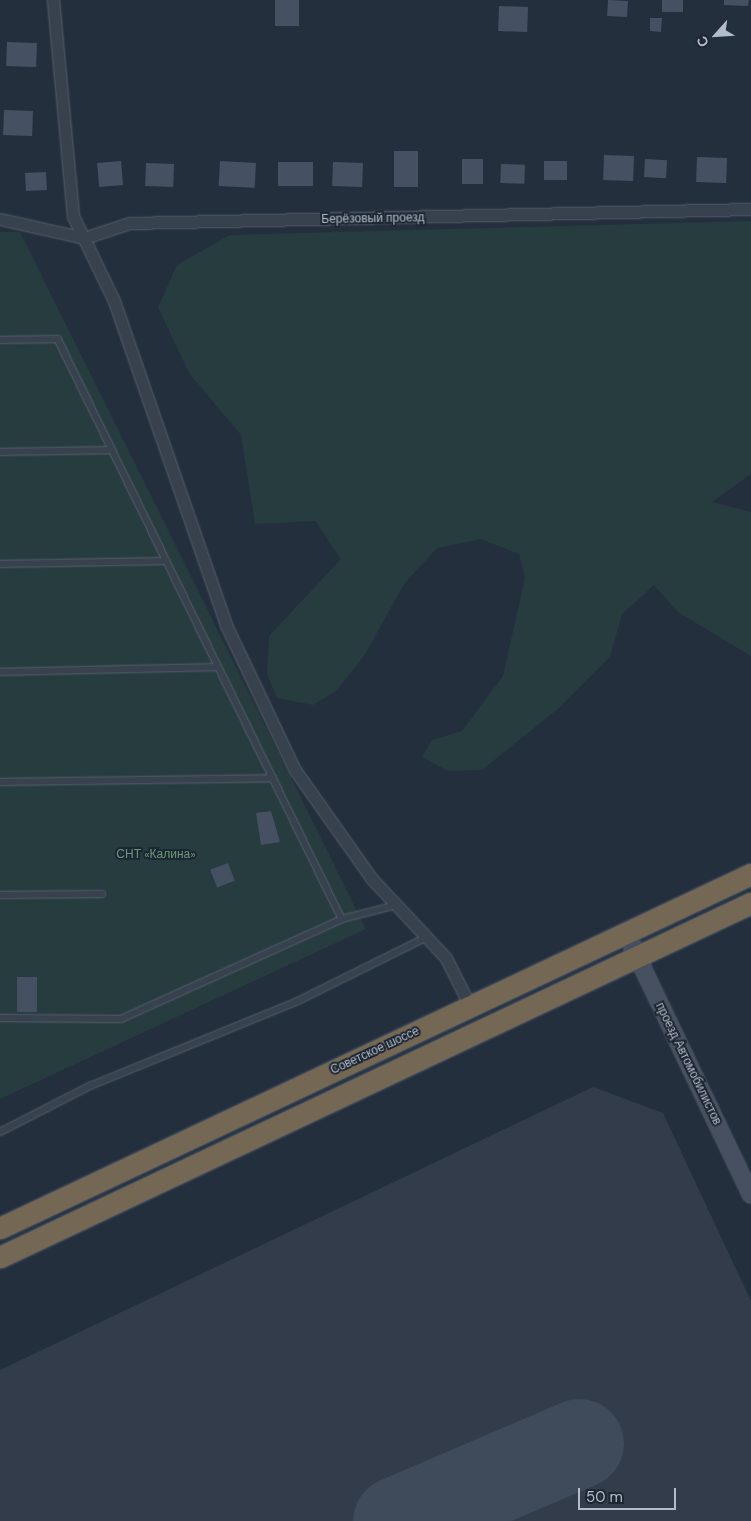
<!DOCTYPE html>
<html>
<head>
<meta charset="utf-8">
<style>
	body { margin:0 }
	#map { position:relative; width:751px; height:1521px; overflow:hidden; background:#242f3e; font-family:"DM Sans",sans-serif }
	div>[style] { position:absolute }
	.airport>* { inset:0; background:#323c4b }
	.green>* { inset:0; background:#263c3f }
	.runway>* { height:89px; margin:-44.5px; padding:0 44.5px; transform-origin:44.5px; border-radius:44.5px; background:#3f4a5a }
	.building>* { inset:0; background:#455162; transform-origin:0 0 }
	.roads { filter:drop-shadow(0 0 1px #565f6c) drop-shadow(0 0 1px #565f6c) }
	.lane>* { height:5.5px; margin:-2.75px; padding:0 2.75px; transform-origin:2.75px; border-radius:2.75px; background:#38414e }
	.street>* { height:11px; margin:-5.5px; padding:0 5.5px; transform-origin:5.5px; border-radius:5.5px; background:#38414e }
	.secondary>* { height:16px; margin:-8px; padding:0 8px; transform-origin:8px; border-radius:8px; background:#465061 }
	.highway>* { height:21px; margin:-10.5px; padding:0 10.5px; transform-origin:10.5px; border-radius:10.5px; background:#746855 }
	span { translate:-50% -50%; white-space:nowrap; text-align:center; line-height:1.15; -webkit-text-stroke:4px #1d2633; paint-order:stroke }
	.street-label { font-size:12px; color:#b4bcc9 }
	.park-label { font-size:12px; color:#6b9a76 }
	.north { position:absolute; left:691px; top:10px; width:50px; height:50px; -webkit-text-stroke:4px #1d2633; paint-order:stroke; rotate:244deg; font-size:14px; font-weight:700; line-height:20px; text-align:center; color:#b4bcc9 }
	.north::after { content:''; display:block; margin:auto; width:18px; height:22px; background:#b4bcc9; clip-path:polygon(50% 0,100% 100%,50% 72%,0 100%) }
	.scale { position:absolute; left:578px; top:1488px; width:98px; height:22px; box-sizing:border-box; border:2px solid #b4bcc9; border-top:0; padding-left:6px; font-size:15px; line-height:18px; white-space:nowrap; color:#b4bcc9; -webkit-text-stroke:4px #1d2633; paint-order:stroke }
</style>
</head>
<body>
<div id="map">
	<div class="airport">
		<div style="clip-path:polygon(593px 1087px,663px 1113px,751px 1301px,751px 1521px,0 1521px,0 1370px)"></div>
	</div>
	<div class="green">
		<div style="clip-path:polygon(751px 221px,751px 474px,712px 502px,751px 512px,751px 656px,678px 612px,654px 585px,622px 614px,610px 657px,559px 708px,482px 770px,448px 771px,422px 757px,432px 740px,462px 731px,503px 676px,525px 578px,519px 554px,481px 539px,437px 548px,404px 584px,364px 656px,336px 691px,313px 705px,277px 698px,267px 674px,269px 636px,341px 559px,315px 521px,255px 524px,241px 435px,189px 373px,158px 307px,177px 265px,230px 235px)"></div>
		<div style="clip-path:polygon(0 232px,20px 232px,366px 929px,0 1099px)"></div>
	</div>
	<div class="runway">
		<div style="left:397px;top:1521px;width:198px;rotate:-23.2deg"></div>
	</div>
	<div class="building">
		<div style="left:275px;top:0;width:24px;height:26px"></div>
		<div style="left:608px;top:0;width:20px;height:16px;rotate:3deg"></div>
		<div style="left:662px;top:0;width:21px;height:12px"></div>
		<div style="clip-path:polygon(724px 0,749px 0,748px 6px,724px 5px)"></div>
		<div style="left:499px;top:6px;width:29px;height:25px;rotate:2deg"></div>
		<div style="clip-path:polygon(650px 18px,662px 18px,661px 32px,650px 31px)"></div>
		<div style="left:7px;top:42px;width:30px;height:24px;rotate:2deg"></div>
		<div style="left:4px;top:110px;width:29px;height:25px;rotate:2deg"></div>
		<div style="left:394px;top:151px;width:24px;height:36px"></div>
		<div style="left:604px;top:155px;width:30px;height:25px;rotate:2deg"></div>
		<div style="left:697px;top:157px;width:30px;height:25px;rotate:2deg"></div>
		<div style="left:462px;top:159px;width:21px;height:25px"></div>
		<div style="left:645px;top:159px;width:22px;height:18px;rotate:3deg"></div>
		<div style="left:121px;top:161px;width:24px;height:24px;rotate:85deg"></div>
		<div style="left:220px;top:161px;width:36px;height:25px;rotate:3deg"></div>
		<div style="left:544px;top:161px;width:23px;height:19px"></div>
		<div style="left:313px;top:162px;width:24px;height:35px;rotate:90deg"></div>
		<div style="left:333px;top:162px;width:30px;height:24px;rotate:2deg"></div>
		<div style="left:146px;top:163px;width:28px;height:23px;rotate:2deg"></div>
		<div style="left:501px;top:164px;width:24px;height:19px;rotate:2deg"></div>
		<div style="left:46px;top:172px;width:18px;height:21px;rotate:87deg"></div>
		<div style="clip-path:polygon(271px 811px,280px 842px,261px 845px,256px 813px)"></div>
		<div style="left:228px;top:863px;width:19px;height:19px;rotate:69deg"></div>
		<div style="left:17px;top:977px;width:20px;height:35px"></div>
	</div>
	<div class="roads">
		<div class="lane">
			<div style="left:0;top:340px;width:58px;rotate:-1deg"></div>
			<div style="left:58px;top:339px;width:646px;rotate:63.91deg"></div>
			<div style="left:342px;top:919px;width:57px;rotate:-14.3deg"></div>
			<div style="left:0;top:452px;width:112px;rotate:-1deg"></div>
			<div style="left:0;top:564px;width:166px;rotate:-1deg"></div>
			<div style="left:0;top:672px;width:218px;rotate:-1.3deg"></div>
			<div style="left:0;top:782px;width:273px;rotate:-0.8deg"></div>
			<div style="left:0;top:895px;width:102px;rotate:-0.6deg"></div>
			<div style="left:0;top:1018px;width:121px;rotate:0.5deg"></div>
			<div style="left:121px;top:1019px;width:243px;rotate:-24.3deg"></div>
			<div style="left:0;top:1132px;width:101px;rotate:-27.1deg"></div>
			<div style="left:90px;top:1086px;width:225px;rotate:-22.2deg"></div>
			<div style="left:298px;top:1001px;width:144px;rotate:-26.4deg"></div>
		</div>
		<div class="street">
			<div style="left:53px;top:0;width:217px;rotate:84.7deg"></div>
			<div style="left:73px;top:216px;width:94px;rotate:64.2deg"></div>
			<div style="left:114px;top:301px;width:343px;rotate:70.9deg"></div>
			<div style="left:226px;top:625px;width:161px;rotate:64.6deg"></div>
			<div style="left:295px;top:770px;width:133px;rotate:54.8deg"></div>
			<div style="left:372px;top:879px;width:108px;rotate:46.9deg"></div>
			<div style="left:446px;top:958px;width:54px;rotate:63.4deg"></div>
			<div style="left:0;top:219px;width:86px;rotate:12.7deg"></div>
			<div style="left:84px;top:238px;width:48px;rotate:-18.1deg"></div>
			<div style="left:130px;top:223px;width:621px;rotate:-1.29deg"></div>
		</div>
		<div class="secondary">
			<div style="left:626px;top:933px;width:290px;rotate:64.5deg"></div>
		</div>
		<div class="highway">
			<div style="left:0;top:1228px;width:830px;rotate:-25.24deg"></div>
			<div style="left:0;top:1257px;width:830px;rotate:-25.24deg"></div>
		</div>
	</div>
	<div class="street-label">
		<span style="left:373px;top:219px;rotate:-1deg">Берёзовый проезд</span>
		<span style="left:375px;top:1051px;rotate:-25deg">Советское шоссе</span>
		<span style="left:688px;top:1064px;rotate:64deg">проезд Автомобилистов</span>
	</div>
	<div class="park-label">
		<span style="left:156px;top:855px">СНТ «Калина»</span>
	</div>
	<div class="north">С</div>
	<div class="scale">50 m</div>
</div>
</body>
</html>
